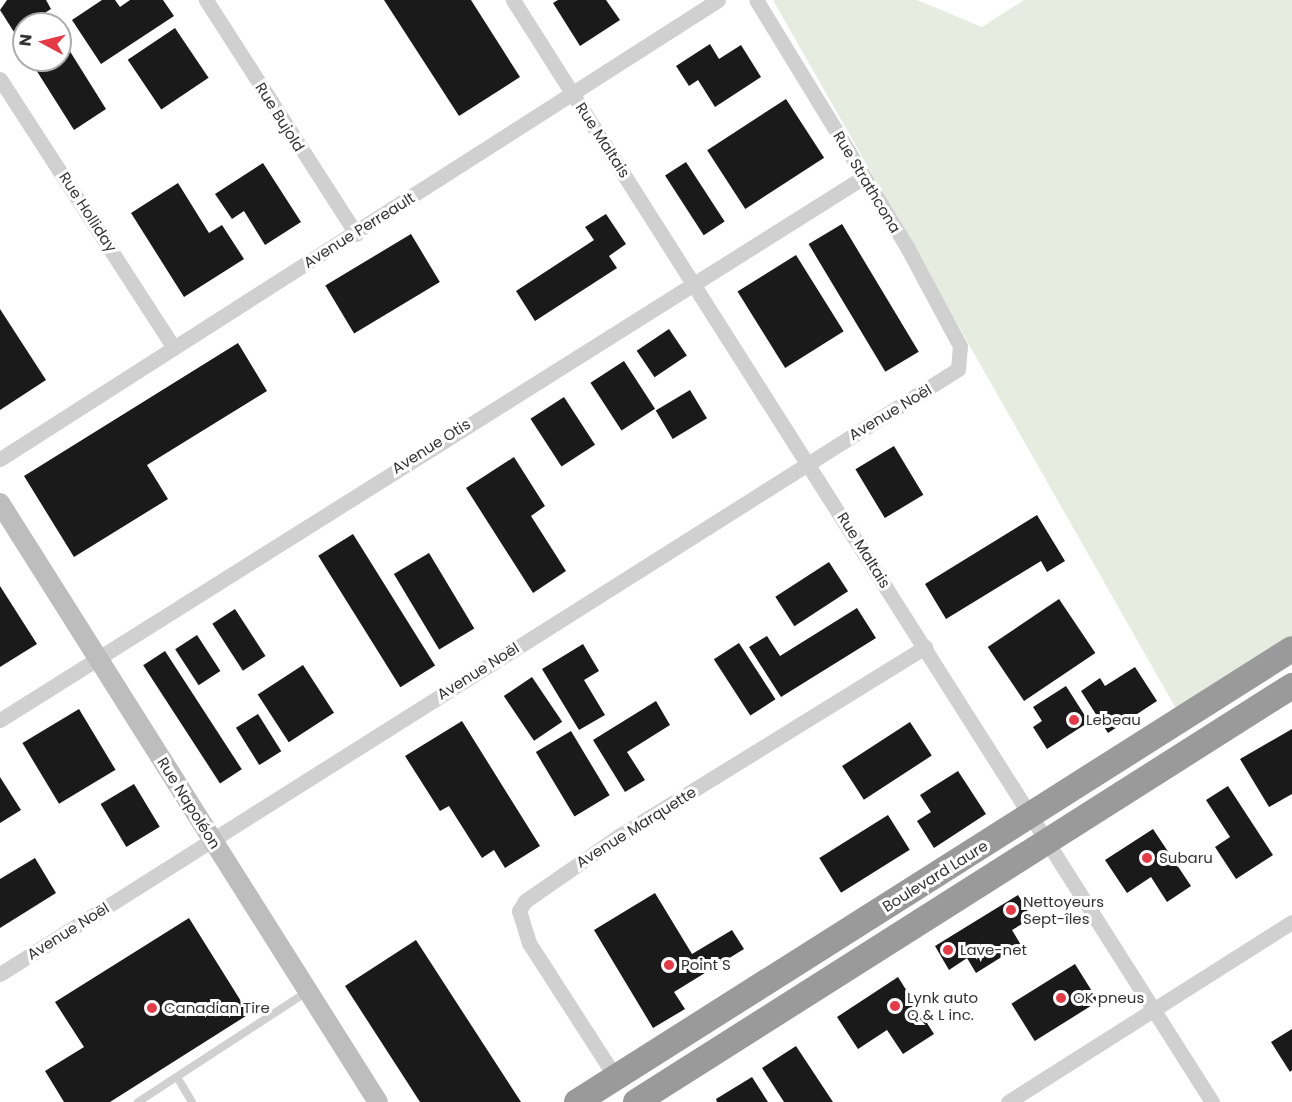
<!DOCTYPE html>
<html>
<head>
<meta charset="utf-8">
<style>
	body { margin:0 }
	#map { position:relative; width:1292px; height:1102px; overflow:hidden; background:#fff; font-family:Poppins,sans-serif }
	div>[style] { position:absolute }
	.green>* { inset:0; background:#e6ecdf }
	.building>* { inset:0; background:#1a1a1a; transform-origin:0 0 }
	.lane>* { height:8px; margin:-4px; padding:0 4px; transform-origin:4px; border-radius:4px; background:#d0d0d0 }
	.street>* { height:15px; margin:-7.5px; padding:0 7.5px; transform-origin:7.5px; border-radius:7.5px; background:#d0d0d0 }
	.secondary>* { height:20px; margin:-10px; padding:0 10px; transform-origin:10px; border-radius:10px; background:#bdbdbd }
	.highway>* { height:26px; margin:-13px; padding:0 13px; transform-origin:13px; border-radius:13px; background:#9a9a9a }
	.dots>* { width:16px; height:16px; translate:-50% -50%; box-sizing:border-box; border:3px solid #fff; border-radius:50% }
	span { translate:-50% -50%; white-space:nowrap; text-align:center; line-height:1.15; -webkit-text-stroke:6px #fff; paint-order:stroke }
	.street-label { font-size:15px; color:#333 }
	.poi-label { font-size:15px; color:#333 }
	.left { translate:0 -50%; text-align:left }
	.north { position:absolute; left:12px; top:12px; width:60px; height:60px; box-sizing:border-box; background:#fff; border:2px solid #adadad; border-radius:50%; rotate:277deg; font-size:16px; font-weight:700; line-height:24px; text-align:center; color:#333 }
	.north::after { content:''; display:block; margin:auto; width:21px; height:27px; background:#e63946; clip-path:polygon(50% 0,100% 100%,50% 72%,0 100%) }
</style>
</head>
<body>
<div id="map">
	<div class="green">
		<div style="clip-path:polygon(773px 0,917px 0,982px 27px,1024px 0,1292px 0,1292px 648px,1182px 719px)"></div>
	</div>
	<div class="building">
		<div style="clip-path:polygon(7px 0,46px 0,51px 9px,14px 32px,0 10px)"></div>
		<div style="clip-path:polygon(102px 0,115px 0,120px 7px,130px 0,163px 0,174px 16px,101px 64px,72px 20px)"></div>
		<div style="clip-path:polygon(384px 0,471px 0,520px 77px,459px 116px)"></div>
		<div style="clip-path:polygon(558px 0,606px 0,620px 20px,580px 46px,553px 3px)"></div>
		<div style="left:175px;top:28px;width:60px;height:57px;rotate:56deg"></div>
		<div style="clip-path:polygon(710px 44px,719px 59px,741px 45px,761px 77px,715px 107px,698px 80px,689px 86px,676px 66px)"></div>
		<div style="clip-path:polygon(66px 45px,106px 109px,74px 130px,33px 65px,60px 60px)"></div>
		<div style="left:786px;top:99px;width:70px;height:94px;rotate:57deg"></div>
		<div style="left:686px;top:162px;width:71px;height:25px;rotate:57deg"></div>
		<div style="clip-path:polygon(263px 163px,301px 222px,265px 245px,244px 211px,232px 219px,215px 194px)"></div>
		<div style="clip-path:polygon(178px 183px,209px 233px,222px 225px,244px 259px,184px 297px,131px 213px)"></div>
		<div style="clip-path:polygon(606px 214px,626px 244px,609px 256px,617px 268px,535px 321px,516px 291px,594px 240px,585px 227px)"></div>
		<div style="left:842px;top:224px;width:149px;height:39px;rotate:59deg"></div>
		<div style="left:411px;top:234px;width:56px;height:100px;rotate:59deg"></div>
		<div style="left:796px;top:255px;width:90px;height:69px;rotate:58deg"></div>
		<div style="clip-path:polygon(0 309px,46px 380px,0 410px)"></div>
		<div style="left:669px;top:329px;width:32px;height:39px;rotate:56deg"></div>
		<div style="clip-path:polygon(238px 343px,267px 391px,147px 465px,168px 499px,74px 557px,24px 476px)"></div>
		<div style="left:624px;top:361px;width:57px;height:40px;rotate:57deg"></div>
		<div style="left:690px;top:390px;width:33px;height:40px;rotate:59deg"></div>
		<div style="left:564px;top:397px;width:57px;height:40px;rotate:57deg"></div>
		<div style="left:894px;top:446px;width:57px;height:45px;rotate:59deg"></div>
		<div style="clip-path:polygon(514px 457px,545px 506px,531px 516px,566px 571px,533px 593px,466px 488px)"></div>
		<div style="clip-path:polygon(1037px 515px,1065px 561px,1047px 572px,1041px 561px,946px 619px,925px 584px)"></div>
		<div style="left:353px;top:534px;width:155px;height:41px;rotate:58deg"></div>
		<div style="left:429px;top:553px;width:88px;height:41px;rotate:59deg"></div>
		<div style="left:829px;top:562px;width:35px;height:64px;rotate:57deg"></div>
		<div style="clip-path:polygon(0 586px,37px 644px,0 667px)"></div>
		<div style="left:1059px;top:599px;width:65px;height:86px;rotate:56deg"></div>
		<div style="clip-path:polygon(857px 608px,876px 638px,781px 697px,749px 647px,767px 636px,780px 656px)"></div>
		<div style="left:235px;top:609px;width:56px;height:27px;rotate:57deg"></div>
		<div style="left:197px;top:635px;width:43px;height:26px;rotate:57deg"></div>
		<div style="left:739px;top:643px;width:67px;height:30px;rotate:57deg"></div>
		<div style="clip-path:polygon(583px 644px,599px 671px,584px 680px,605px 715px,579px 730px,542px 669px)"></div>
		<div style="left:165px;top:651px;width:141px;height:26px;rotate:57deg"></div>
		<div style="left:303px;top:665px;width:57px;height:54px;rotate:57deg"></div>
		<div style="clip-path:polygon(1135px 667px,1157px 701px,1108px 733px,1081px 691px,1100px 678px,1105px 686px)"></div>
		<div style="left:532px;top:677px;width:54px;height:34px;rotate:56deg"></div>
		<div style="clip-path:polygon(1066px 686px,1089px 722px,1047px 749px,1033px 727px,1042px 721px,1033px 707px)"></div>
		<div style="clip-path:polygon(656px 701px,670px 725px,627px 752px,645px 780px,625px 792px,593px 740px)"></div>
		<div style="left:79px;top:709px;width:71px;height:66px;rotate:59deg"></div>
		<div style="left:258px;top:714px;width:44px;height:26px;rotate:58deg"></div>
		<div style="clip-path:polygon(462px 721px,540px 846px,505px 868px,494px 850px,482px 858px,449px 806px,440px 811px,405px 756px)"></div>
		<div style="left:910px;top:722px;width:40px;height:81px;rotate:57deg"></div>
		<div style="clip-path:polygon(1292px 729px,1292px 794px,1269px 807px,1240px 759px)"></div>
		<div style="left:571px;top:731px;width:75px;height:41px;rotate:59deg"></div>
		<div style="clip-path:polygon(958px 771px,986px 814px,934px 848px,917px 821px,931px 812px,920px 795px)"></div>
		<div style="clip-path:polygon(0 777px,21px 810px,0 823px)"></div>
		<div style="left:134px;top:784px;width:50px;height:39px;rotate:59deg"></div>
		<div style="clip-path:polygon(1228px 786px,1273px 855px,1236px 879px,1215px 847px,1230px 837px,1206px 800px)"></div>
		<div style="left:888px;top:815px;width:41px;height:81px;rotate:58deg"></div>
		<div style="clip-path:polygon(1153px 829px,1191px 886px,1167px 902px,1151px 877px,1127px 893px,1105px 860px)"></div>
		<div style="clip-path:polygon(35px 858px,56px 893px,0 928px,0 879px)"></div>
		<div style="clip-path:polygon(655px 893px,692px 954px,732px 930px,744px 949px,674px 992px,685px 1009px,653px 1028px,594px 930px)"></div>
		<div style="clip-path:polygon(1018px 895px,1032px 918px,1012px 930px,1021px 945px,976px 973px,967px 958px,949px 970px,935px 946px)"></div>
		<div style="clip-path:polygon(189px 918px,249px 1014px,110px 1102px,64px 1102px,45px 1071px,84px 1047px,55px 1002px)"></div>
		<div style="clip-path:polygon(416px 940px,521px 1102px,420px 1102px,345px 986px)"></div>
		<div style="left:1075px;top:964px;width:44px;height:75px;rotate:58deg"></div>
		<div style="clip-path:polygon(898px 977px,934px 1034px,903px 1054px,887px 1030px,858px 1049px,837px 1017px)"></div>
		<div style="clip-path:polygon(1292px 1029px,1292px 1070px,1290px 1072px,1271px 1042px)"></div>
		<div style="clip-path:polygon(796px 1046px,833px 1102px,784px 1102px,762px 1068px)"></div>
		<div style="clip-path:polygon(752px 1077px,768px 1102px,717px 1102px,716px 1099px)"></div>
	</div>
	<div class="lane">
		<div style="left:177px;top:1077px;width:29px;rotate:59deg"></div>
		<div style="left:138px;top:1102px;width:202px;rotate:-33.1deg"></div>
	</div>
	<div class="street">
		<div style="left:206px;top:0;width:278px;rotate:57.3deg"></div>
		<div style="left:513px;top:0;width:1305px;rotate:57.61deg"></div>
		<div style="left:0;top:79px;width:318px;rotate:57.1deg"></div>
		<div style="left:0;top:459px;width:852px;rotate:-32.59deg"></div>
		<div style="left:0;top:720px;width:1020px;rotate:-32.15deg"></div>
		<div style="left:0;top:974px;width:1133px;rotate:-32.27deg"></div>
		<div style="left:958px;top:369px;width:23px;rotate:-85deg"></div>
		<div style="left:960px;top:346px;width:112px;rotate:-118.2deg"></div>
		<div style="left:907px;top:247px;width:289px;rotate:-121.4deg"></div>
		<div style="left:616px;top:1078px;width:161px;rotate:-122.8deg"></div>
		<div style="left:529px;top:943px;width:34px;rotate:-107deg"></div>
		<div style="left:519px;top:911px;width:12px;rotate:-59deg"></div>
		<div style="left:525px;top:901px;width:114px;rotate:-34.7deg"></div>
		<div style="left:619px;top:836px;width:360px;rotate:-31.7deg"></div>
		<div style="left:1008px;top:1102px;width:336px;rotate:-32.4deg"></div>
	</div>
	<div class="secondary">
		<div style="left:0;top:503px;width:708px;rotate:57.75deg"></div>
	</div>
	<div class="highway">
		<div style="left:577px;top:1102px;width:846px;rotate:-32.36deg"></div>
		<div style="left:636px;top:1102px;width:777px;rotate:-32.38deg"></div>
	</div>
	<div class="dots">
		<div style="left:1074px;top:720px;background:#e63946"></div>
		<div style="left:1147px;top:858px;background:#e63946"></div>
		<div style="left:1011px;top:910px;background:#e63946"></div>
		<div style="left:948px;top:950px;background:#e63946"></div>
		<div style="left:669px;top:965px;background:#e63946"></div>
		<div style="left:1061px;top:998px;background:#e63946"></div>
		<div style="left:895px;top:1006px;background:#e63946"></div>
		<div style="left:152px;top:1008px;background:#e63946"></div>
	</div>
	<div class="street-label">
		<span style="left:280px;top:117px;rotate:58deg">Rue Bujold</span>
		<span style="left:603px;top:140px;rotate:57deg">Rue Maltais</span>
		<span style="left:867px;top:182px;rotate:59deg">Rue Strathcona</span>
		<span style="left:88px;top:212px;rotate:57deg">Rue Holliday</span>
		<span style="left:359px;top:230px;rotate:-32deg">Avenue Perreault</span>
		<span style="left:890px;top:412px;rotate:-31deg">Avenue Noël</span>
		<span style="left:431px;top:446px;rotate:-32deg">Avenue Otis</span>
		<span style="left:864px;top:550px;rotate:58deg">Rue Maltais</span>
		<span style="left:478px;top:671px;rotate:-32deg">Avenue Noël</span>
		<span style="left:189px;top:803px;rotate:58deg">Rue Napoléon</span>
		<span style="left:636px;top:827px;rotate:-32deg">Avenue Marquette</span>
		<span style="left:935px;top:876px;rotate:-32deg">Boulevard Laure</span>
		<span style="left:68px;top:931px;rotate:-32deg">Avenue Noël</span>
	</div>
	<div class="poi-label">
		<span class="left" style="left:1086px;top:720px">Lebeau</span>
		<span class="left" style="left:1159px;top:858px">Subaru</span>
		<span class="left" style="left:1023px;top:910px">Nettoyeurs<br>Sept-îles</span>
		<span class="left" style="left:960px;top:950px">Lave-net</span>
		<span class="left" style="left:681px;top:965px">Point S</span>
		<span class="left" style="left:907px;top:1006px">Lynk auto<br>Q &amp; L inc.</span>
		<span class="left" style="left:1073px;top:998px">OK pneus</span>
		<span class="left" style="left:164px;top:1008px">Canadian Tire</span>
	</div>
	<div class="north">N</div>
</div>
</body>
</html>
